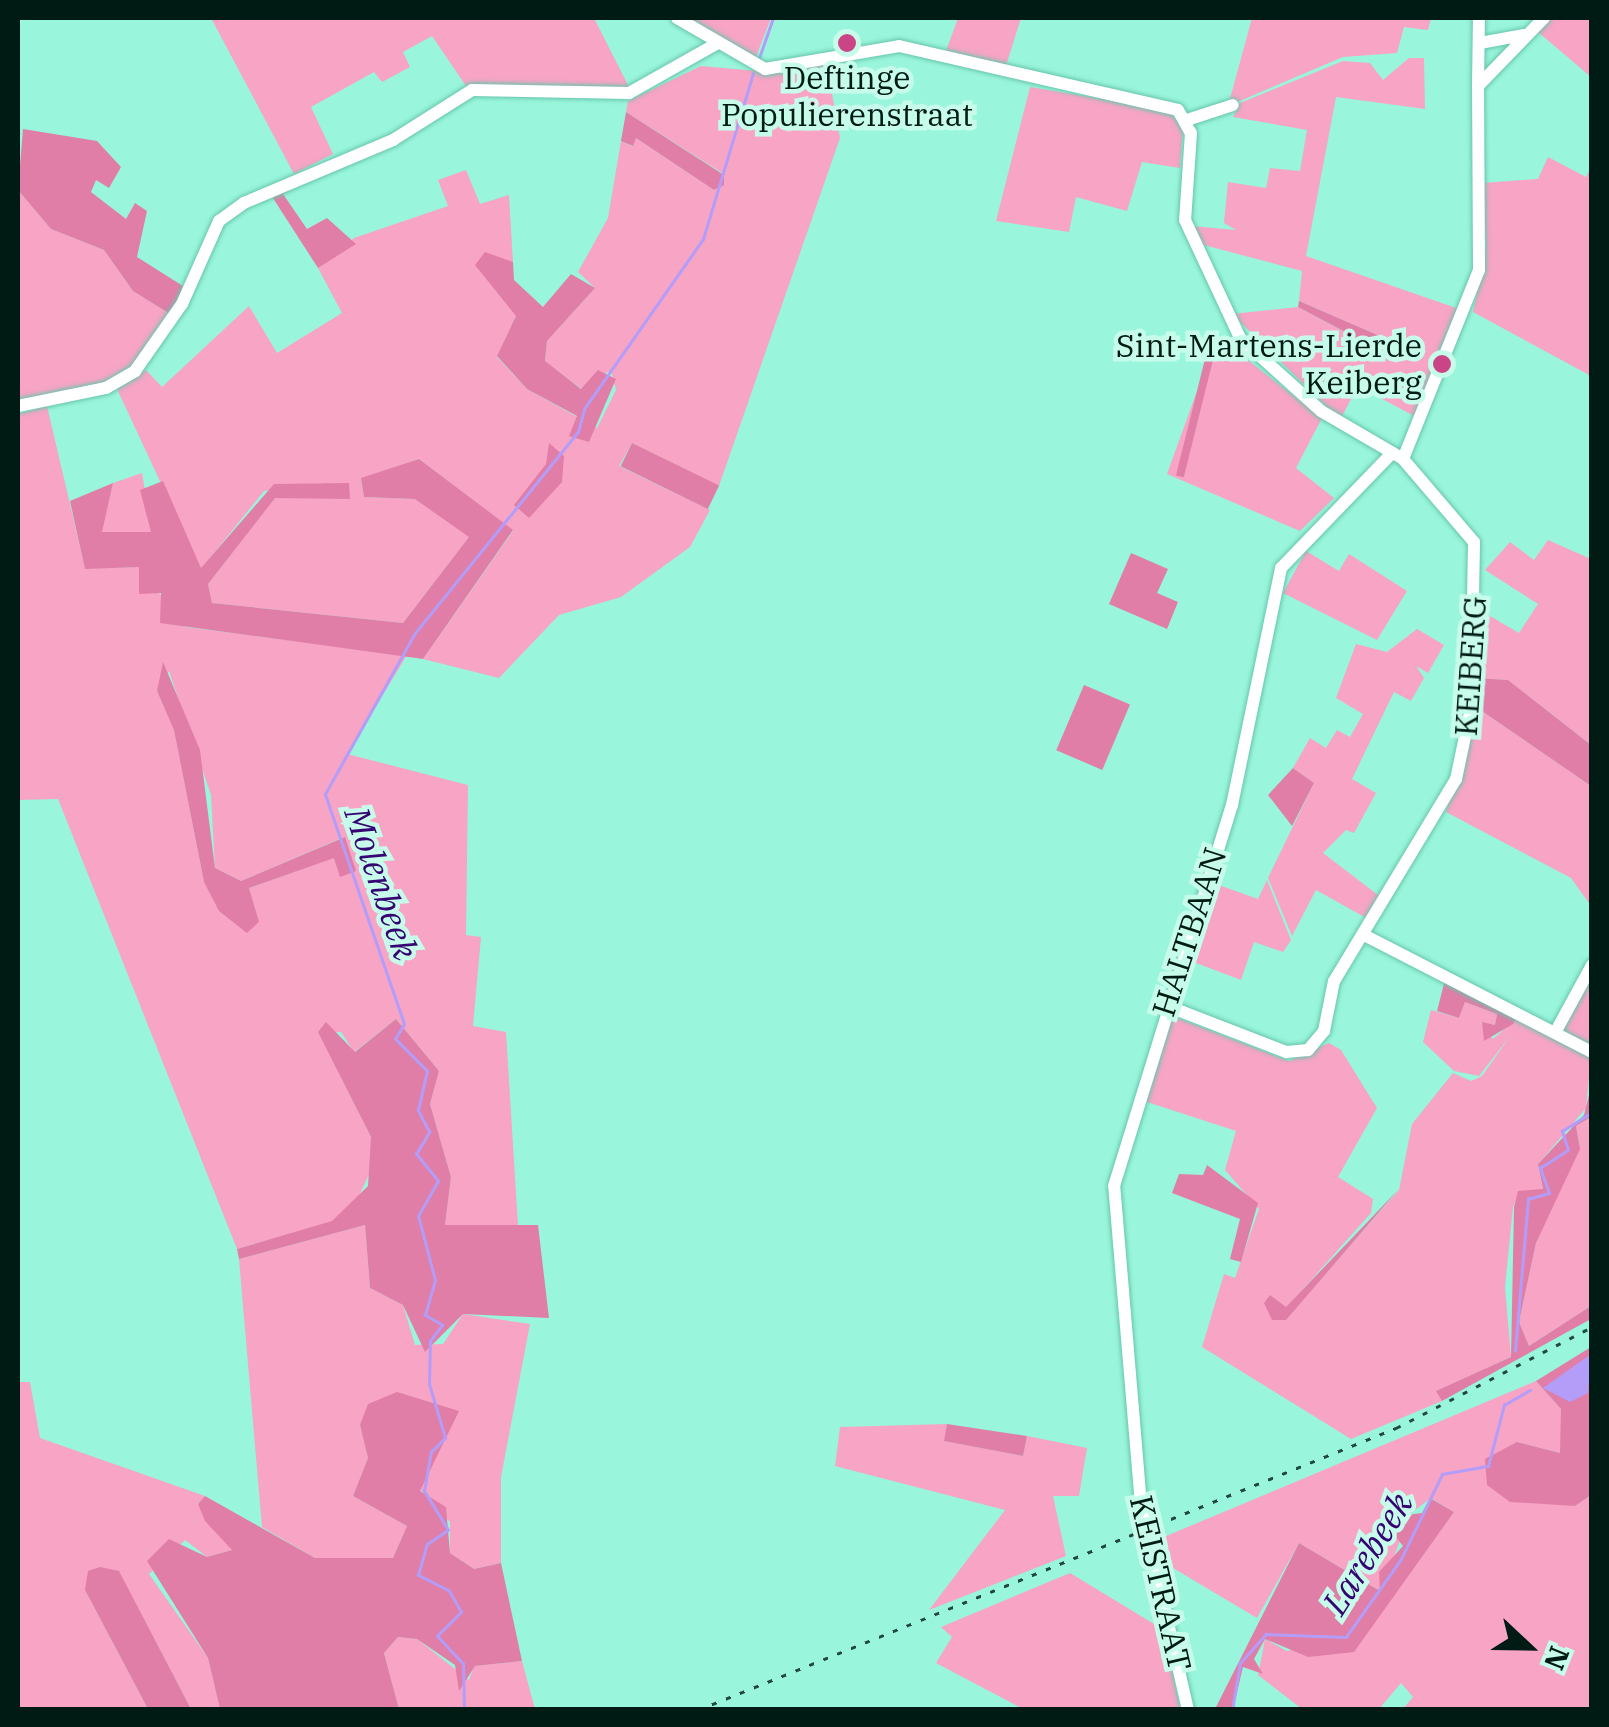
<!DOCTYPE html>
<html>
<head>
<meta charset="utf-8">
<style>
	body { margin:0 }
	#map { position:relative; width:1609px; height:1727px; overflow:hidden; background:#99f6dc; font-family:"IBM Plex Serif",serif }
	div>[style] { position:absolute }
	.green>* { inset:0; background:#f7a4c5 }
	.forest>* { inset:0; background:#e07ea7; transform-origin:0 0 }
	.water>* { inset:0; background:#b39df9 }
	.stream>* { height:2.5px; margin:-1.25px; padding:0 1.25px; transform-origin:1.25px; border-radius:1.25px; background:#b39df9 }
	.roads { filter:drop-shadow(0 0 2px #68c5ac) drop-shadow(0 0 2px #68c5ac) }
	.street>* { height:12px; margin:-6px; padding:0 6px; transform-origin:6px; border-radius:6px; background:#fff }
	.rail>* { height:2.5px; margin-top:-1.25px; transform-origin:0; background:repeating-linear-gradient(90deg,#20483e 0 5px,transparent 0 15px) }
	.dots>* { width:28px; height:28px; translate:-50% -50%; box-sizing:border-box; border:5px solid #c7fceb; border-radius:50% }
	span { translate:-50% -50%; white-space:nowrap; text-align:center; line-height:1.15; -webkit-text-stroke:9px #c7fceb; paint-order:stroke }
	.poi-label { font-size:32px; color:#001a14 }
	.right { translate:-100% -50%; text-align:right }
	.street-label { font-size:32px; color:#001a14 }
	.water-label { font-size:35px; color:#360372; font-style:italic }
	.frame { position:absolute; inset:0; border:20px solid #001a14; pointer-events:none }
	.north { position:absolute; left:1479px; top:1597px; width:100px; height:100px; -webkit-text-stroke:8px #c7fceb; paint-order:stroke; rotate:112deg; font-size:28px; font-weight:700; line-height:40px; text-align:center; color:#001a14 }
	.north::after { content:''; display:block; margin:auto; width:35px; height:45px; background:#001a14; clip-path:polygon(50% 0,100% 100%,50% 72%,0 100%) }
</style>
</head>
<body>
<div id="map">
	<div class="green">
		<div style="clip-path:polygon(211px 18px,594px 18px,629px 87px,466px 86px,432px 36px,403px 52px,410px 67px,382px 82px,374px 72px,311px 107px,333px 154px,294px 174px)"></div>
		<div style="clip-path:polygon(685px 18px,771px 18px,754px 62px)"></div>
		<div style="clip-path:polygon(958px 18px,1021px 18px,1005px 69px,946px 51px)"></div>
		<div style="clip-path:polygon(1252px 18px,1431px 18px,1428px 30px,1404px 27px,1397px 53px,1343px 57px,1228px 106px)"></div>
		<div style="clip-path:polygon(1552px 18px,1591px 18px,1591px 77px,1538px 32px)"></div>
		<div style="clip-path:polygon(1409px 58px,1424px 58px,1425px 109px,1336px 97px,1306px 256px,1462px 310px,1416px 417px,1358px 386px,1340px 420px,1232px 314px,1298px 307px,1382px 352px,1389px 340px,1299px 301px,1302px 271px,1200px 244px,1192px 226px,1236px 230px,1224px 223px,1228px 182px,1266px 188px,1270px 168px,1300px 171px,1307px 130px,1233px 117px,1240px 103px,1343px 61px,1370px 63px,1383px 80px)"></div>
		<div style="clip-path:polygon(826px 60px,840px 138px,719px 486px,632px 443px,619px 466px,710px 510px,690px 547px,621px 597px,559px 615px,499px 678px,423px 659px,513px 531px,419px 459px,361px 479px,364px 497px,416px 499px,470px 536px,403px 623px,212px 603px,208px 584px,275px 497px,324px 483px,264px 491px,201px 569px,117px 389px,146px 370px,162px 387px,249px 306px,277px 353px,342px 313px,318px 268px,354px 238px,448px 206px,438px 180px,466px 170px,480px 204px,509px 195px,513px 262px,495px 262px,516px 316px,497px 357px,527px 389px,597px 428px,616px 390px,611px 370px,582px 389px,545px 362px,547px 341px,595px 288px,578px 272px,608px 218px,621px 141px,632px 146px,636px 138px,714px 190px,724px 174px,626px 112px,628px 101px,701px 66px,781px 73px)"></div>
		<div style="clip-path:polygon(1030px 87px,1168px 110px,1183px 129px,1180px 168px,1142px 162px,1127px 211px,1076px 197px,1069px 232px,996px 221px)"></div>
		<div style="clip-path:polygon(1548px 157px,1586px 177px,1591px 167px,1591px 376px,1473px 312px,1486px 247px,1483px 183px,1538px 179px)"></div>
		<div style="clip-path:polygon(18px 190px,51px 229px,104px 250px,133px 291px,170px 314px,137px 364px,106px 384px,18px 403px)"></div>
		<div style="clip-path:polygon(1217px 336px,1322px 418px,1296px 468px,1334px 498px,1300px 531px,1167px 474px)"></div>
		<div style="clip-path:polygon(evenodd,47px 406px,85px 568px,139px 567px,185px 627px,407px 655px,347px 754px,468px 785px,466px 935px,481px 937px,473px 1026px,506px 1032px,518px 1225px,445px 1225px,451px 1177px,430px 1104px,439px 1071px,396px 1019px,354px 1052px,341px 1032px,319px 1033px,371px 1137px,374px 1164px,355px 1204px,332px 1222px,237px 1249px,58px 799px,18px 800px,18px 414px,47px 406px,169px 671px,211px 795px,215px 868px,241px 881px,344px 837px,335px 857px,249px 888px,256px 914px,204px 882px,174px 729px,157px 691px,169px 671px)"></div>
		<div style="clip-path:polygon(142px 473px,152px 532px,101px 532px,113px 483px)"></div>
		<div style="clip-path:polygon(1548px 540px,1591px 559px,1591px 745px,1508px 680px,1476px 678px,1478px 609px,1519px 633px,1538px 604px,1485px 570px,1510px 542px,1534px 560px)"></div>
		<div style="clip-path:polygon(1306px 551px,1339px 571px,1349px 554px,1407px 591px,1377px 640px,1283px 593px)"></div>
		<div style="clip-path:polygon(1417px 629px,1444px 645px,1428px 673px,1416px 666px,1424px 678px,1411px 701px,1394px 692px,1352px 779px,1376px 793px,1354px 833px,1346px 830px,1323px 853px,1382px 898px,1368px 919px,1316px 890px,1292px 936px,1268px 878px,1314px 783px,1293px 768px,1310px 738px,1326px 748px,1337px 730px,1350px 737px,1363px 714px,1336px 698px,1356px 644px,1387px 652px)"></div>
		<div style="clip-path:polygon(1476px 707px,1591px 786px,1591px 906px,1571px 878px,1446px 812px)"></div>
		<div style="clip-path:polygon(1267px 880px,1291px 940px,1283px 952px,1254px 942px,1241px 980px,1188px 960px,1213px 883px,1258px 899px)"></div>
		<div style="clip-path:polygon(1591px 973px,1591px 1048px,1563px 1031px)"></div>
		<div style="clip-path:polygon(1465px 1002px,1497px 1014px,1495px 1025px,1481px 1023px,1493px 1039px,1520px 1016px,1591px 1055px,1586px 1108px,1538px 1164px,1543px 1190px,1519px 1192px,1513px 1207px,1505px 1287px,1511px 1357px,1437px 1391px,1442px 1401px,1351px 1439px,1202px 1347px,1224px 1274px,1235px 1278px,1259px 1209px,1225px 1170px,1236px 1131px,1141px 1100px,1170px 1015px,1289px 1061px,1329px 1043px,1341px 1050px,1377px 1108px,1338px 1177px,1373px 1199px,1371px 1213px,1286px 1308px,1270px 1296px,1286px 1319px,1399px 1190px,1412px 1124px,1453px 1073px,1471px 1081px,1482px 1076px,1511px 1035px,1479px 1076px,1454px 1071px,1423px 1042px,1431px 1010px,1459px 1018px)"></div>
		<div style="clip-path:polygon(1591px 1117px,1591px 1306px,1529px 1346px,1519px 1322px,1536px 1243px,1579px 1142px,1576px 1126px)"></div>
		<div style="clip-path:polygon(365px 1225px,370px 1288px,403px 1305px,415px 1345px,443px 1344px,463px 1314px,530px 1324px,501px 1477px,501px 1563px,474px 1569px,450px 1553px,450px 1522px,360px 1425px,368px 1458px,353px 1496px,407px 1526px,393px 1558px,315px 1558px,262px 1527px,239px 1259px)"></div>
		<div style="clip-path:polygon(1536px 1381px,1561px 1409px,1564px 1430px,1560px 1453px,1517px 1442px,1529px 1496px,1575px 1506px,1591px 1495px,1591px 1709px,1403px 1709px,1413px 1697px,1401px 1683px,1379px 1709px,1302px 1709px,1258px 1675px,1265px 1639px,1287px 1651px,1364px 1633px,1454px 1512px,1431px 1498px,1411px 1513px,1380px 1591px,1299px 1543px,1257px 1618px,1168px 1565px,1159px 1539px)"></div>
		<div style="clip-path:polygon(18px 1382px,30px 1382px,40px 1438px,205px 1496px,198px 1504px,232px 1550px,207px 1557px,185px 1540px,149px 1574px,208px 1658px,220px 1709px,191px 1709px,119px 1572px,85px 1590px,148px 1709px,18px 1709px)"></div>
		<div style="clip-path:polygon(947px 1424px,945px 1441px,1023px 1456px,1027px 1436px,1087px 1448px,1079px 1496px,1053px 1496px,1066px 1556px,929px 1610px,1005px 1510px,835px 1466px,840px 1427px)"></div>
		<div style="clip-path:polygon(1070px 1573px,1164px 1630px,1180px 1709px,1023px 1709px,936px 1663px,952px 1637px,941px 1627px)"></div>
		<div style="clip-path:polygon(398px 1637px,417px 1639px,469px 1680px,474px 1666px,522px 1661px,535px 1709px,399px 1709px,384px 1653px)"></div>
	</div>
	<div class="forest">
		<div style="clip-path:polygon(626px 112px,724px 175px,724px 185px,714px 190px,636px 138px,633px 146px,621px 141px)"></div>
		<div style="clip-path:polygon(23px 129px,97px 141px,121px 167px,109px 188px,96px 180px,91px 192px,126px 219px,135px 203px,147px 211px,137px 257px,186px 288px,170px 314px,133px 291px,104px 250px,51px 229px,18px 190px)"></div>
		<div style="clip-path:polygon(318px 174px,283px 194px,307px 229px,327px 218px,356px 244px,318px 268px,271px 195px)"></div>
		<div style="clip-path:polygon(485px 252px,513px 262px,514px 280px,543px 307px,571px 274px,595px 288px,547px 341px,545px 361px,581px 389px,598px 370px,616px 379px,589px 442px,569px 436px,577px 416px,527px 389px,497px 356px,516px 316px,475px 265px)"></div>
		<div style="clip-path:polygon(1299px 301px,1389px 340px,1383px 352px,1298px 307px)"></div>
		<div style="left:1205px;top:359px;width:8px;height:120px;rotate:14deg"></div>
		<div style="clip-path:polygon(549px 443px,564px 456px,562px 482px,529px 518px,514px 505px,546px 464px)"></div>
		<div style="left:632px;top:443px;width:97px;height:26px;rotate:26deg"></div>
		<div style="clip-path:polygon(419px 459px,513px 530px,423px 659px,160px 623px,161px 593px,139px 594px,139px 567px,85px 569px,70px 501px,113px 483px,102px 532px,151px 532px,140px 490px,163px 481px,201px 568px,274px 484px,349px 483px,350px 499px,275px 498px,208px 584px,212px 603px,403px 623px,469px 537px,415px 499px,364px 497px,361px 478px)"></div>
		<div style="clip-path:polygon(1131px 553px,1168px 569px,1157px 593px,1178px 602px,1167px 629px,1109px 604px)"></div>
		<div style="clip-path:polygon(163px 662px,200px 750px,215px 868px,241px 881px,345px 837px,356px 871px,340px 877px,334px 858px,249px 888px,259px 922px,247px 933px,219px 911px,204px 882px,174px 730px,157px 691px)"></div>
		<div style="clip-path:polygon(1476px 678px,1508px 680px,1591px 745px,1591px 786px,1476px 707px)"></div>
		<div style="left:1084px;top:685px;width:50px;height:71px;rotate:23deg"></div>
		<div style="clip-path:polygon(1293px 768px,1314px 783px,1292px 826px,1268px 795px)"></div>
		<div style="clip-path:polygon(1446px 976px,1519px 1014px,1513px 1024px,1484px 1041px,1482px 1022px,1495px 1025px,1497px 1014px,1465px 1002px,1459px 1018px,1437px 1011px)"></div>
		<div style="clip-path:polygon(396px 1019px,439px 1071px,430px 1104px,451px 1177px,445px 1225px,538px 1225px,549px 1318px,463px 1314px,425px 1352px,403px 1305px,370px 1288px,365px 1225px,239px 1259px,237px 1249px,332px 1221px,368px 1186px,371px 1137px,318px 1032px,326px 1022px,355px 1052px)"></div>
		<div style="clip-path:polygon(1591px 1087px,1591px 1117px,1576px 1126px,1580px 1149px,1536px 1243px,1519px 1322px,1529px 1346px,1591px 1306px,1591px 1319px,1442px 1401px,1436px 1391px,1511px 1357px,1514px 1207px,1518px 1191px,1543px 1189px,1538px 1164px,1584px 1115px)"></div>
		<div style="clip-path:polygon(1207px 1165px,1258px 1203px,1241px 1262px,1230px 1259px,1240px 1219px,1172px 1193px,1179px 1174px,1203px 1175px)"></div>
		<div style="clip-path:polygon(1399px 1189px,1286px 1320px,1272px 1320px,1264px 1303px,1270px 1295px,1286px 1307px)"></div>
		<div style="clip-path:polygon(1591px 1347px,1591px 1495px,1575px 1506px,1510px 1502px,1487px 1485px,1485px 1459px,1517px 1442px,1560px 1453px,1561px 1409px,1536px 1381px)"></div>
		<div style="clip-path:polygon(397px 1392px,459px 1411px,420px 1491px,446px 1507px,450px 1553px,474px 1569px,501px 1563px,522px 1661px,475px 1666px,459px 1691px,455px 1665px,417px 1639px,398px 1637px,384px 1653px,399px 1709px,220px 1709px,208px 1658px,147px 1561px,169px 1539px,207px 1557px,232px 1550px,205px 1521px,198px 1504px,205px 1496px,315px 1558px,393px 1558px,407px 1526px,353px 1496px,368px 1458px,360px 1425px,368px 1404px)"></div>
		<div style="clip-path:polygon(947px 1424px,1027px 1436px,1023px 1456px,944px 1441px)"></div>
		<div style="clip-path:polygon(1430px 1498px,1454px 1512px,1354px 1652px,1308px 1657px,1265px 1639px,1254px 1659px,1263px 1674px,1243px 1667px,1233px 1709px,1215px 1709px,1299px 1543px,1380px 1591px,1379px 1572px,1403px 1546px,1392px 1532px,1399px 1516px,1422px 1513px)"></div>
		<div style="clip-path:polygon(100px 1567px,119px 1571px,191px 1709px,148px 1709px,85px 1590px,88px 1571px)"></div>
	</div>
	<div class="water">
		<div style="clip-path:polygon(1591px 1354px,1588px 1393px,1570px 1402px,1543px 1388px)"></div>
	</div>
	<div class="stream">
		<div style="left:759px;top:58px;width:42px;rotate:-70.7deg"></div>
		<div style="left:1515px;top:1351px;width:153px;rotate:-85.1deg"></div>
		<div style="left:1528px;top:1199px;width:22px;rotate:-16deg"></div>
		<div style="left:1549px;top:1193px;width:27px;rotate:-110deg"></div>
		<div style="left:1540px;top:1168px;width:33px;rotate:-33deg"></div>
		<div style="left:1568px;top:1150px;width:20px;rotate:-108deg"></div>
		<div style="left:1562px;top:1131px;width:36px;rotate:-32deg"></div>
		<div style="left:464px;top:1710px;width:46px;rotate:-91.2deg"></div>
		<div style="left:463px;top:1664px;width:38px;rotate:-133deg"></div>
		<div style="left:437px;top:1636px;width:34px;rotate:-45deg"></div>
		<div style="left:461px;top:1612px;width:24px;rotate:-120deg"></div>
		<div style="left:449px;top:1591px;width:35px;rotate:-153deg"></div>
		<div style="left:418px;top:1575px;width:32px;rotate:-74deg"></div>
		<div style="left:427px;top:1544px;width:25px;rotate:-34deg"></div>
		<div style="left:448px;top:1530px;width:46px;rotate:-121.6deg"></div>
		<div style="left:424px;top:1491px;width:40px;rotate:-80deg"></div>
		<div style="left:431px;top:1452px;width:20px;rotate:-45deg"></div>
		<div style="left:445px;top:1438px;width:56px;rotate:-106.5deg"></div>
		<div style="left:429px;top:1384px;width:43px;rotate:-88.7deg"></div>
		<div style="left:430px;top:1341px;width:20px;rotate:-53deg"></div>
		<div style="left:442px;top:1325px;width:20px;rotate:-150deg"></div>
		<div style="left:425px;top:1315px;width:36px;rotate:-74deg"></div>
		<div style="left:435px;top:1280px;width:66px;rotate:-104.9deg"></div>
		<div style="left:418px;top:1216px;width:40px;rotate:-60.3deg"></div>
		<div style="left:438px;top:1181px;width:35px;rotate:-129deg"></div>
		<div style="left:416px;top:1154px;width:26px;rotate:-59deg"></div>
		<div style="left:429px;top:1132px;width:25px;rotate:-117deg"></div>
		<div style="left:418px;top:1110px;width:40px;rotate:-77deg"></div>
		<div style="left:427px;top:1071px;width:45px;rotate:-135deg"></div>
		<div style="left:395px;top:1039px;width:17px;rotate:-59deg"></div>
		<div style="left:404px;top:1024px;width:243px;rotate:-109deg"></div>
		<div style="left:325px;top:794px;width:184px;rotate:-60.8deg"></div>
		<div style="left:415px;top:633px;width:259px;rotate:-51deg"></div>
		<div style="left:578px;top:432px;width:24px;rotate:-75deg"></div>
		<div style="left:584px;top:409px;width:208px;rotate:-55deg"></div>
		<div style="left:703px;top:239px;width:173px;rotate:-73.2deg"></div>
		<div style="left:1232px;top:1710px;width:48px;rotate:-80.3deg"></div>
		<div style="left:1240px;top:1663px;width:39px;rotate:-48deg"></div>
		<div style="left:1266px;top:1634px;width:80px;rotate:2.1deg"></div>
		<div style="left:1346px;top:1637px;width:95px;rotate:-54.8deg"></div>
		<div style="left:1401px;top:1559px;width:94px;rotate:-64.2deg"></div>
		<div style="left:1442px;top:1474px;width:47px;rotate:-9.9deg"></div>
		<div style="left:1488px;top:1466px;width:63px;rotate:-75.3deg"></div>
		<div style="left:1504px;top:1405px;width:30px;rotate:-30deg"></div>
	</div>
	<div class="roads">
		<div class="street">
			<div style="left:677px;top:18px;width:102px;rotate:30.1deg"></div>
			<div style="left:765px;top:69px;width:136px;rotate:-9.7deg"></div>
			<div style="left:899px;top:46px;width:286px;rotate:12.9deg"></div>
			<div style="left:1178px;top:110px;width:26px;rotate:61deg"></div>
			<div style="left:1191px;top:133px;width:87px;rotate:93.9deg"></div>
			<div style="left:1185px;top:220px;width:130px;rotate:65deg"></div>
			<div style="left:1240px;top:338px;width:109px;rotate:42deg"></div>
			<div style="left:1321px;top:411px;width:95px;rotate:30.3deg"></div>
			<div style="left:1403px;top:459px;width:109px;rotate:49.5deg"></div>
			<div style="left:1474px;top:542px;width:166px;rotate:91deg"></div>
			<div style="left:1471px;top:708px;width:73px;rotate:101.9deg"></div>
			<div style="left:1456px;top:779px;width:236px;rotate:121.1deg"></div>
			<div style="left:1334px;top:981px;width:51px;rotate:101.3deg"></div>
			<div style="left:1324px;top:1031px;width:25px;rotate:130deg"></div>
			<div style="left:1308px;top:1050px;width:22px;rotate:175deg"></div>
			<div style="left:1286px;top:1052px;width:130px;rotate:-158.8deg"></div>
			<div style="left:1480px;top:43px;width:45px;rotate:-10.3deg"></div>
			<div style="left:1478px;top:86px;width:68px;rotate:-89.2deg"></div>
			<div style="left:1187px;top:120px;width:48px;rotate:-18.1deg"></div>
			<div style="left:18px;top:406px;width:90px;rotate:-11.6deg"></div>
			<div style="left:106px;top:388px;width:34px;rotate:-30deg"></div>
			<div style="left:135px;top:371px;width:82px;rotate:-55deg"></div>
			<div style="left:182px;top:304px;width:91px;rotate:-66deg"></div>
			<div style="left:219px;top:221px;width:31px;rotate:-36deg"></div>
			<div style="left:244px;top:203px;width:162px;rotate:-22.9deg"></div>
			<div style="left:393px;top:140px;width:93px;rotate:-32.3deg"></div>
			<div style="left:472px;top:90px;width:157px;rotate:1.1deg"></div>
			<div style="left:629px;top:93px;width:100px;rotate:-29.4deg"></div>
			<div style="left:1403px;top:459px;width:204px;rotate:-68.1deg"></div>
			<div style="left:1479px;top:270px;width:184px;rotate:-90.3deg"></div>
			<div style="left:1478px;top:86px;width:95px;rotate:-45.9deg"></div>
			<div style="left:1364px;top:935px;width:256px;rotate:27.2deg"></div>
			<div style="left:1556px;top:1031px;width:75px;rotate:-61.4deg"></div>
			<div style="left:1188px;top:1710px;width:210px;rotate:-102.9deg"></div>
			<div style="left:1141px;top:1505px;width:320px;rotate:-94.8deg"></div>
			<div style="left:1114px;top:1186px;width:399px;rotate:-72.8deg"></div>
			<div style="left:1232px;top:805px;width:242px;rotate:-78.3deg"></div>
			<div style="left:1281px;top:568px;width:160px;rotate:-46deg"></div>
		</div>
	</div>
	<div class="rail">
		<div style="left:698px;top:1710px;width:753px;rotate:-22deg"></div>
		<div style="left:1396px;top:1428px;width:220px;rotate:-27.3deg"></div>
	</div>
	<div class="dots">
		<div style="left:847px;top:43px;background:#cb4586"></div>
		<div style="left:1442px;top:364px;background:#cb4586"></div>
	</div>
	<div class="poi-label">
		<span style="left:847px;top:96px">Deftinge<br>Populierenstraat</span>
		<span class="right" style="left:1422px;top:364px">Sint-Martens-Lierde<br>Keiberg</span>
	</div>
	<div class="street-label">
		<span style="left:1470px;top:666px;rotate:-86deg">KEIBERG</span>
		<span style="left:1189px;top:932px;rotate:-72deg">HALTBAAN</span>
		<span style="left:1161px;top:1583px;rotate:77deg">KEISTRAAT</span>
	</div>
	<div class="water-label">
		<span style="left:382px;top:883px;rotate:71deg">Molenbeek</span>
		<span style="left:1367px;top:1553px;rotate:-58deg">Larebeek</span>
	</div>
	<div class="frame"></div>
	<div class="north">N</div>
</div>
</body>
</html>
